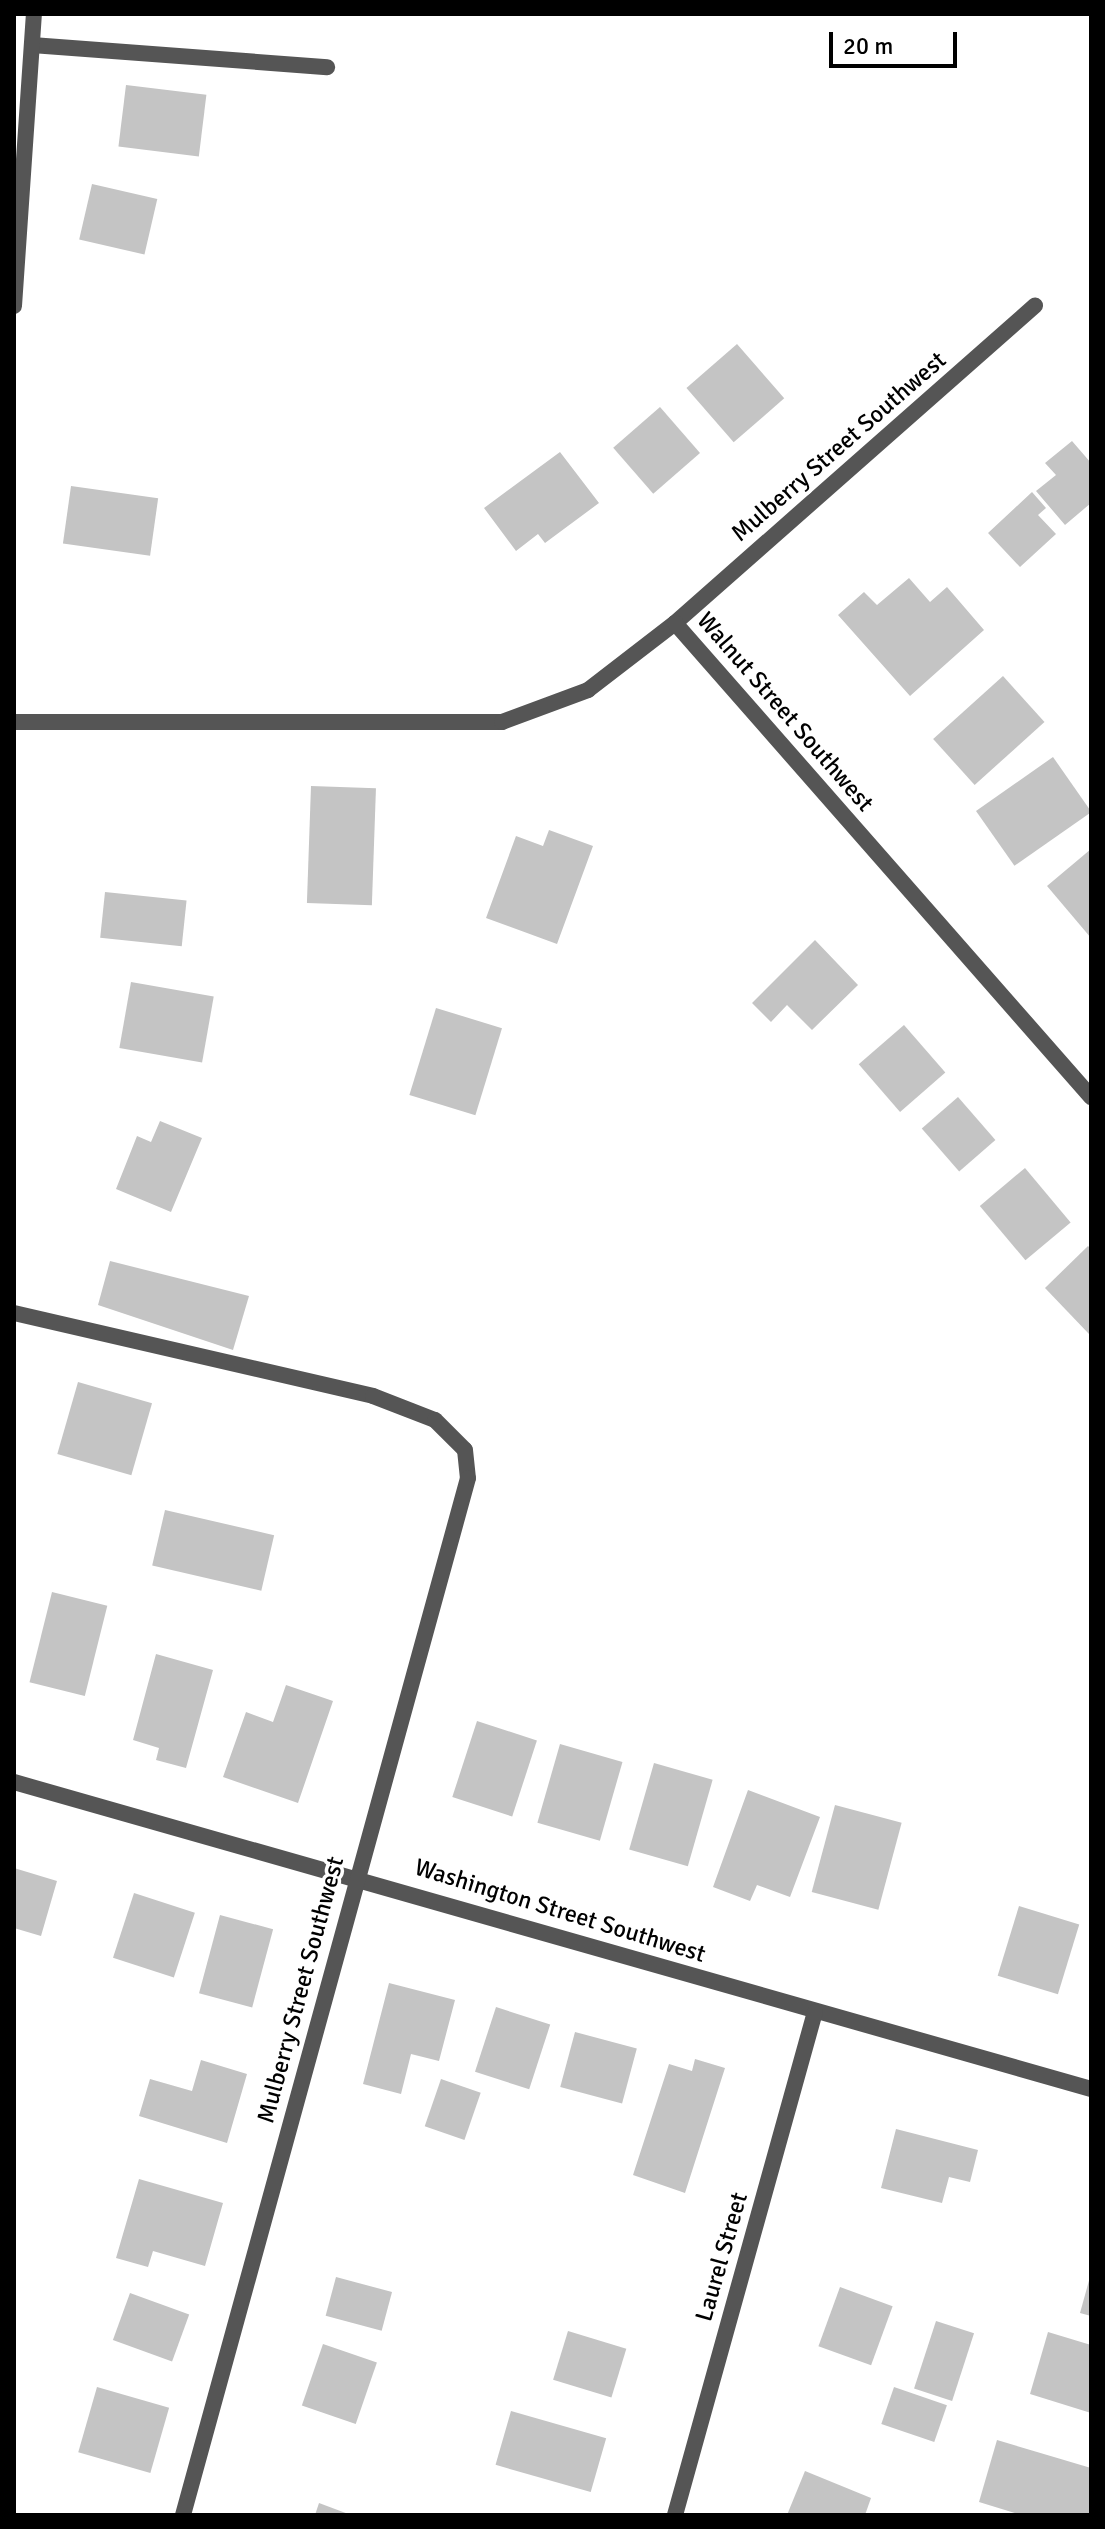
<!DOCTYPE html>
<html>
<head>
<meta charset="utf-8">
<style>
	body { margin:0 }
	#map { position:relative; width:1105px; height:2529px; overflow:hidden; background:#fff; font-family:Signika,sans-serif }
	div>[style] { position:absolute }
	.building>* { inset:0; background:#c4c4c4; transform-origin:0 0 }
	.service>* { height:16px; margin:-8px; padding:0 8px; transform-origin:8px; border-radius:8px; background:#555 }
	.minor>* { height:16px; margin:-8px; padding:0 8px; transform-origin:8px; border-radius:8px; background:#555 }
	.tertiary>* { height:16px; margin:-8px; padding:0 8px; transform-origin:8px; border-radius:8px; background:#555 }
	span { translate:-50% -50%; white-space:nowrap; text-align:center; line-height:1.15; -webkit-text-stroke:7px #fff; paint-order:stroke }
	.street-label { font-size:24px; color:#000 }
	.frame { position:absolute; inset:0; border:16px solid #000; pointer-events:none }
	.scale { position:absolute; left:829px; top:32px; width:128px; height:36px; box-sizing:border-box; border:4px solid #000; border-top:0; padding-left:10px; font-size:24px; line-height:28px; white-space:nowrap; color:#000; -webkit-text-stroke:6px #fff; paint-order:stroke }
</style>
</head>
<body>
<div id="map">
	<div class="building">
		<div style="left:126px;top:85px;width:81px;height:62px;rotate:7deg"></div>
		<div style="left:92px;top:184px;width:67px;height:57px;rotate:13deg"></div>
		<div style="left:737px;top:344px;width:72px;height:67px;rotate:49deg"></div>
		<div style="left:660px;top:407px;width:61px;height:62px;rotate:49deg"></div>
		<div style="clip-path:polygon(1072px 441px,1091px 463px,1091px 503px,1065px 525px,1036px 491px,1056px 475px,1045px 463px)"></div>
		<div style="clip-path:polygon(560px 452px,599px 503px,545px 543px,538px 534px,516px 551px,484px 508px)"></div>
		<div style="left:71px;top:486px;width:88px;height:58px;rotate:8deg"></div>
		<div style="clip-path:polygon(1032px 492px,1046px 508px,1038px 515px,1056px 534px,1020px 567px,988px 533px)"></div>
		<div style="clip-path:polygon(909px 578px,930px 602px,947px 587px,984px 630px,910px 696px,838px 615px,864px 592px,877px 605px)"></div>
		<div style="left:1003px;top:676px;width:62px;height:94px;rotate:48deg"></div>
		<div style="left:1053px;top:757px;width:67px;height:94px;rotate:55deg"></div>
		<div style="left:311px;top:786px;width:65px;height:117px;rotate:2deg"></div>
		<div style="clip-path:polygon(549px 830px,593px 846px,557px 944px,486px 918px,516px 836px,543px 846px)"></div>
		<div style="clip-path:polygon(1091px 849px,1091px 938px,1047px 886px)"></div>
		<div style="left:105px;top:892px;width:82px;height:46px;rotate:6deg"></div>
		<div style="clip-path:polygon(815px 940px,858px 985px,812px 1030px,787px 1005px,771px 1022px,752px 1003px)"></div>
		<div style="left:131px;top:982px;width:84px;height:67px;rotate:10deg"></div>
		<div style="left:436px;top:1008px;width:69px;height:91px;rotate:17deg"></div>
		<div style="left:904px;top:1025px;width:63px;height:60px;rotate:49deg"></div>
		<div style="left:958px;top:1097px;width:57px;height:48px;rotate:49deg"></div>
		<div style="clip-path:polygon(160px 1121px,202px 1138px,171px 1212px,116px 1189px,137px 1136px,151px 1142px)"></div>
		<div style="left:1025px;top:1168px;width:71px;height:59px;rotate:50deg"></div>
		<div style="clip-path:polygon(1088px 1246px,1091px 1249px,1089px 1334px,1045px 1288px)"></div>
		<div style="clip-path:polygon(110px 1261px,249px 1296px,233px 1350px,98px 1305px)"></div>
		<div style="left:78px;top:1382px;width:77px;height:75px;rotate:16deg"></div>
		<div style="left:165px;top:1510px;width:112px;height:57px;rotate:13deg"></div>
		<div style="left:52px;top:1592px;width:57px;height:93px;rotate:14deg"></div>
		<div style="clip-path:polygon(156px 1654px,213px 1670px,186px 1768px,156px 1760px,159px 1748px,133px 1740px)"></div>
		<div style="clip-path:polygon(286px 1685px,333px 1701px,298px 1803px,223px 1777px,246px 1712px,273px 1722px)"></div>
		<div style="left:477px;top:1721px;width:63px;height:80px;rotate:18deg"></div>
		<div style="left:560px;top:1744px;width:65px;height:82px;rotate:16deg"></div>
		<div style="left:654px;top:1763px;width:61px;height:90px;rotate:16deg"></div>
		<div style="clip-path:polygon(748px 1790px,820px 1817px,790px 1897px,757px 1885px,750px 1901px,713px 1887px)"></div>
		<div style="left:835px;top:1805px;width:69px;height:90px;rotate:15deg"></div>
		<div style="clip-path:polygon(14px 1868px,57px 1881px,41px 1936px,14px 1928px)"></div>
		<div style="left:134px;top:1893px;width:64px;height:68px;rotate:18deg"></div>
		<div style="left:1019px;top:1906px;width:63px;height:73px;rotate:17deg"></div>
		<div style="left:220px;top:1915px;width:55px;height:81px;rotate:15deg"></div>
		<div style="clip-path:polygon(389px 1983px,455px 2000px,439px 2061px,411px 2054px,401px 2094px,363px 2084px)"></div>
		<div style="left:496px;top:2007px;width:57px;height:68px;rotate:18deg"></div>
		<div style="left:575px;top:2032px;width:64px;height:57px;rotate:15deg"></div>
		<div style="clip-path:polygon(695px 2059px,725px 2068px,685px 2193px,633px 2175px,669px 2064px,692px 2071px)"></div>
		<div style="clip-path:polygon(201px 2060px,247px 2074px,227px 2143px,139px 2116px,150px 2079px,192px 2091px)"></div>
		<div style="left:441px;top:2079px;width:42px;height:50px;rotate:19deg"></div>
		<div style="clip-path:polygon(896px 2129px,978px 2150px,970px 2182px,949px 2177px,942px 2203px,881px 2188px)"></div>
		<div style="clip-path:polygon(139px 2179px,223px 2203px,205px 2266px,153px 2251px,148px 2267px,116px 2258px)"></div>
		<div style="left:336px;top:2277px;width:58px;height:40px;rotate:15deg"></div>
		<div style="clip-path:polygon(1090px 2277px,1091px 2277px,1091px 2316px,1080px 2313px)"></div>
		<div style="left:840px;top:2287px;width:56px;height:63px;rotate:20deg"></div>
		<div style="left:130px;top:2293px;width:63px;height:50px;rotate:20deg"></div>
		<div style="left:936px;top:2321px;width:40px;height:71px;rotate:18deg"></div>
		<div style="left:568px;top:2331px;width:61px;height:51px;rotate:17deg"></div>
		<div style="clip-path:polygon(1048px 2332px,1091px 2345px,1091px 2413px,1030px 2394px)"></div>
		<div style="left:323px;top:2344px;width:57px;height:65px;rotate:19deg"></div>
		<div style="left:97px;top:2387px;width:75px;height:68px;rotate:16deg"></div>
		<div style="left:894px;top:2387px;width:56px;height:39px;rotate:19deg"></div>
		<div style="left:511px;top:2411px;width:99px;height:56px;rotate:16deg"></div>
		<div style="clip-path:polygon(997px 2440px,1091px 2468px,1091px 2515px,1021px 2515px,979px 2502px)"></div>
		<div style="clip-path:polygon(805px 2471px,871px 2498px,865px 2515px,787px 2515px)"></div>
		<div style="clip-path:polygon(319px 2503px,351px 2515px,315px 2515px)"></div>
	</div>
	<div class="service">
		<div style="left:32px;top:45px;width:296px;rotate:4.3deg"></div>
		<div style="left:14px;top:1313px;width:368px;rotate:13deg"></div>
		<div style="left:373px;top:1396px;width:66px;rotate:21.2deg"></div>
		<div style="left:435px;top:1420px;width:42px;rotate:45deg"></div>
		<div style="left:465px;top:1450px;width:28px;rotate:84deg"></div>
	</div>
	<div class="minor">
		<div style="left:675px;top:623px;width:480px;rotate:-41.4deg"></div>
		<div style="left:14px;top:1782px;width:1120px;rotate:15.91deg"></div>
		<div style="left:183px;top:2515px;width:1075px;rotate:-74.63deg"></div>
		<div style="left:675px;top:2515px;width:522px;rotate:-74.45deg"></div>
	</div>
	<div class="tertiary">
		<div style="left:14px;top:306px;width:293px;rotate:-86.1deg"></div>
		<div style="left:14px;top:722px;width:488px"></div>
		<div style="left:502px;top:722px;width:92px;rotate:-20.4deg"></div>
		<div style="left:588px;top:690px;width:110px;rotate:-37.6deg"></div>
		<div style="left:675px;top:623px;width:631px;rotate:48.73deg"></div>
	</div>
	<div class="street-label">
		<span style="left:839px;top:447px;rotate:-41deg">Mulberry Street Southwest</span>
		<span style="left:785px;top:712px;rotate:49deg">Walnut Street Southwest</span>
		<span style="left:560px;top:1911px;rotate:17deg">Washington Street Southwest</span>
		<span style="left:301px;top:1990px;rotate:-75deg">Mulberry Street Southwest</span>
		<span style="left:722px;top:2257px;rotate:-74deg">Laurel Street</span>
	</div>
	<div class="frame"></div>
	<div class="scale">20 m</div>
</div>
</body>
</html>
